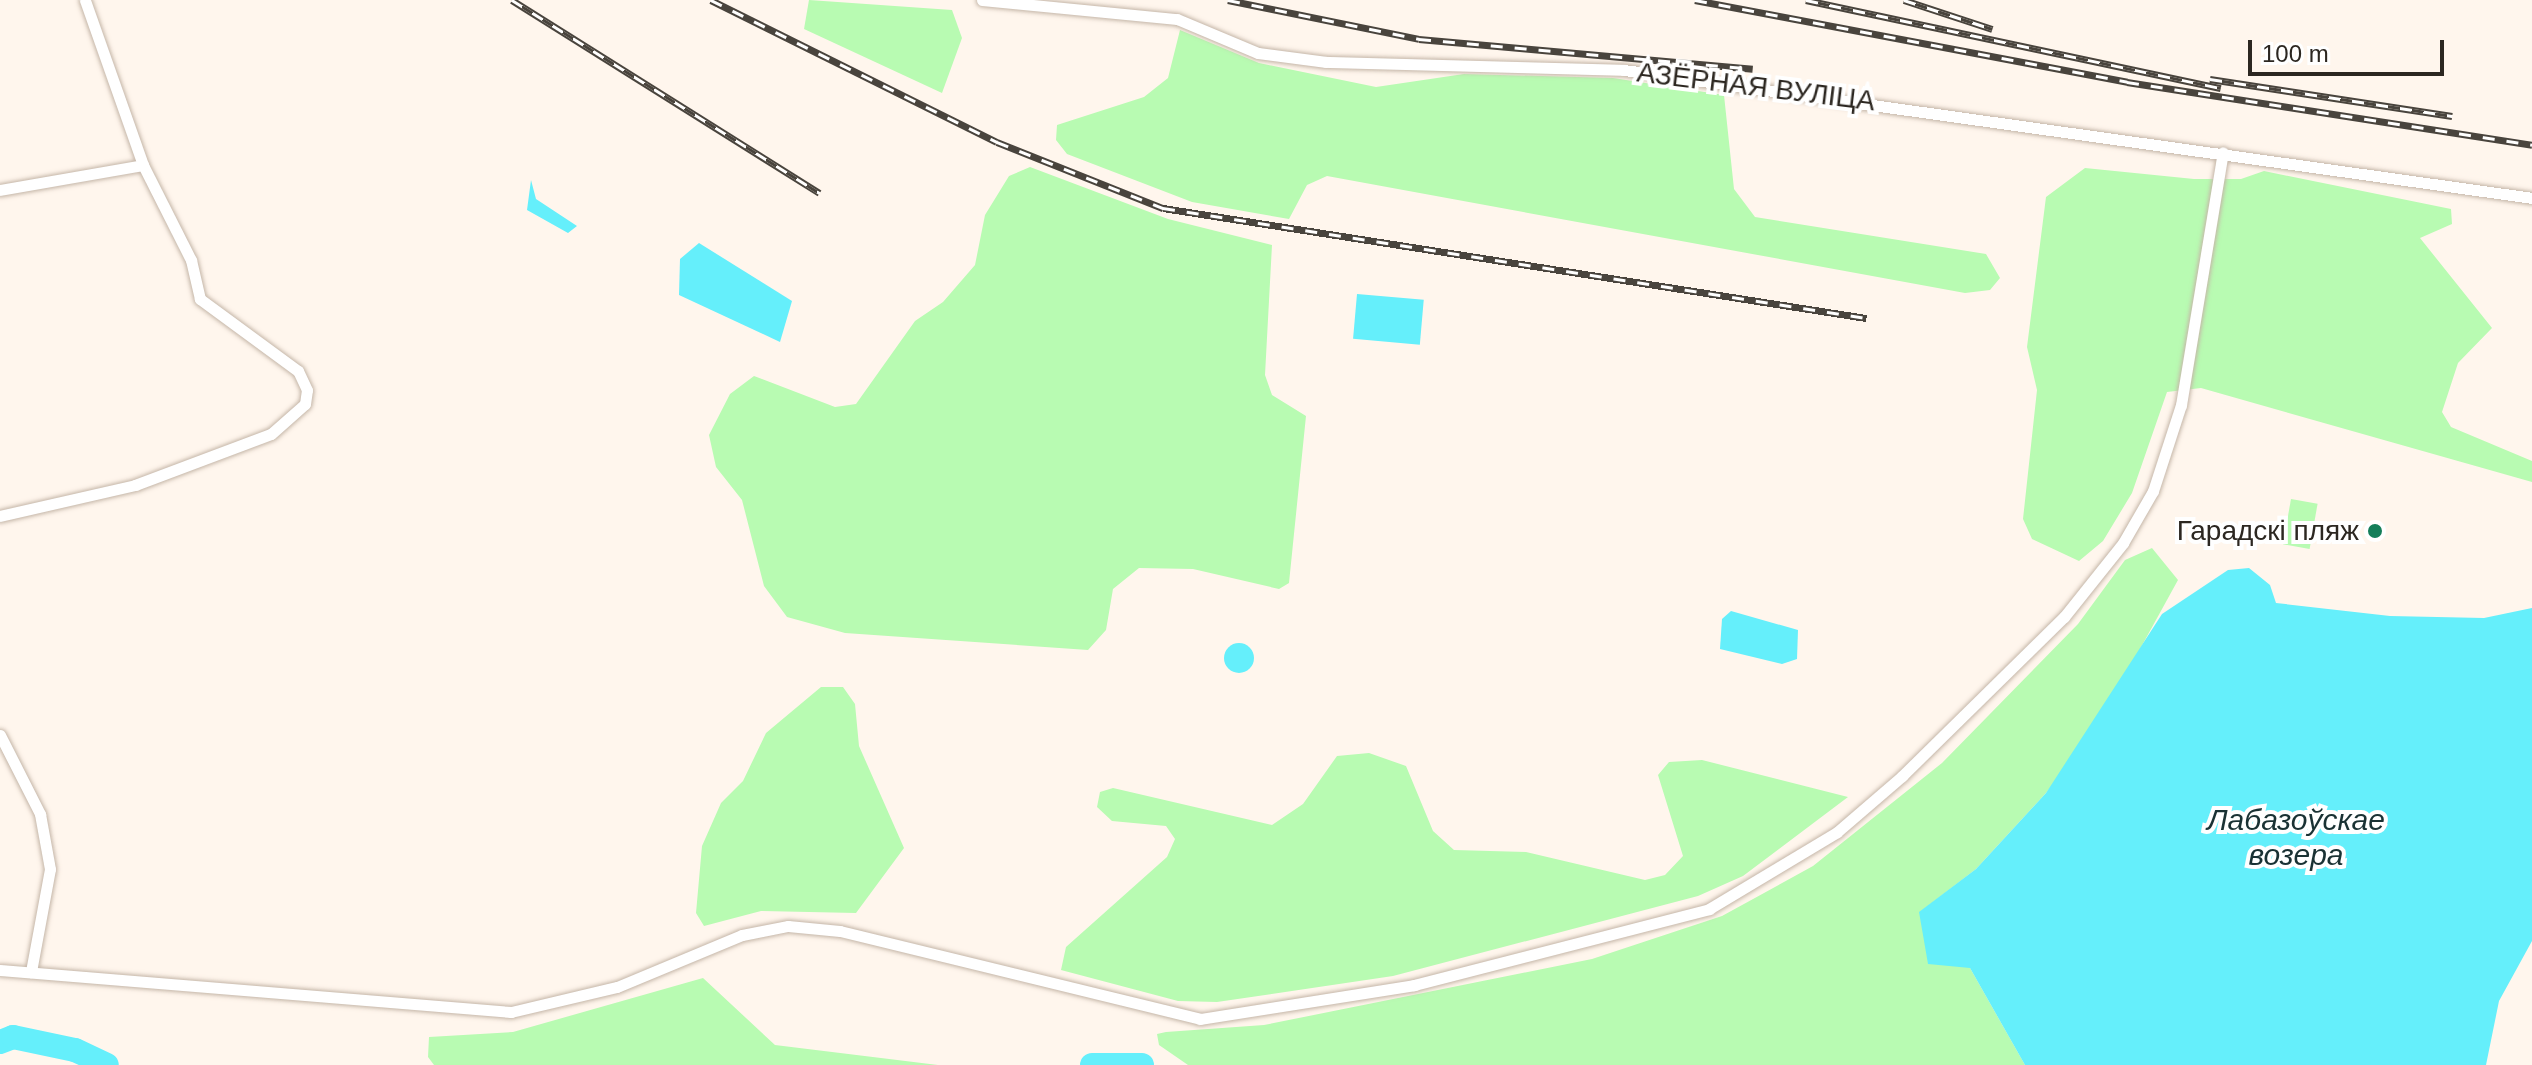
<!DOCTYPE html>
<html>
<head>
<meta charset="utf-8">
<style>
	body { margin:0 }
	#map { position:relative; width:2532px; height:1065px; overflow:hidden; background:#fff6ed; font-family:Helvetica,sans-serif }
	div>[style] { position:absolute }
	.green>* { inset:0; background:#b8fbb2; transform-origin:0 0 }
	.water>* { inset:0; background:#65effb; transform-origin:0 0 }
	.round { border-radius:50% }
	.river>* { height:24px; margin:-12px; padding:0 12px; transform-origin:12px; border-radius:12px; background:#65effb }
	.roads { filter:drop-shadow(0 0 2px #c5b6a8) drop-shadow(0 0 2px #c5b6a8) }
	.street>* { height:11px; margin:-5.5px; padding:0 5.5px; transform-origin:5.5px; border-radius:5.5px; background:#fff }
	.rail>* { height:7px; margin-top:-3.5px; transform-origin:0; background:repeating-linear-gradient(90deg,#fff 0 12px,#49443d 0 24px); box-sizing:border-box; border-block:2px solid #49443d }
	.dots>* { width:22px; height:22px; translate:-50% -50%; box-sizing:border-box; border:4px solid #fff; border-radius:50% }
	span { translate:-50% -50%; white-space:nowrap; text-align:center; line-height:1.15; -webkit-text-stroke:8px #fff; paint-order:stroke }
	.street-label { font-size:28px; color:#2c2721 }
	.poi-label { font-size:28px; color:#2c2721 }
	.right { translate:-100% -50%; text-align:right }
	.water-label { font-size:30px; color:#1a3234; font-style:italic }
	.scale { position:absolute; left:2248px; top:40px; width:196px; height:36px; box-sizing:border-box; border:4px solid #2c2721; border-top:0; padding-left:10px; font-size:24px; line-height:28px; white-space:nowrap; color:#2c2721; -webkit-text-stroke:6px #fff; paint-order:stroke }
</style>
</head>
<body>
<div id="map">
	<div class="green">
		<div style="clip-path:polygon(809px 0,952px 10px,962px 38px,942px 93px,804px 29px)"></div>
		<div style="clip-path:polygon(1180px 30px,1259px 63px,1376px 87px,1464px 74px,1613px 78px,1724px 95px,1734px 189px,1755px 217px,1986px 254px,2000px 278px,1990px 290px,1965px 293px,1327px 176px,1307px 185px,1289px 219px,1192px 202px,1067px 154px,1056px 140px,1057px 125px,1144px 97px,1168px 78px)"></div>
		<div style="clip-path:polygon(1030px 167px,1168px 219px,1272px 245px,1265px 375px,1272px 395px,1306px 416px,1289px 583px,1279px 589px,1193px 569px,1139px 568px,1113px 589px,1106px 630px,1088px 650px,845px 633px,787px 617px,764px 586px,742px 500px,716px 467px,709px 435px,730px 394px,754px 376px,835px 407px,856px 404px,915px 321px,943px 302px,975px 265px,985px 215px,1009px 176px)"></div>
		<div style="clip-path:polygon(2085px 168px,2194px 179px,2241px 179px,2264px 171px,2451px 209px,2452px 224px,2420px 238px,2492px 328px,2458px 363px,2442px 412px,2451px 427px,2532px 461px,2532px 482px,2201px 388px,2167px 392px,2132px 493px,2103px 541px,2079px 561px,2032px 539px,2023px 519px,2037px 390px,2027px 347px,2046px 197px)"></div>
		<div style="left:2291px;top:499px;width:27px;height:46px;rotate:10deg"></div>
		<div style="clip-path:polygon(2152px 548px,2178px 580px,2102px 718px,2046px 793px,1976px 869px,1920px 912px,1970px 968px,2025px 1065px,1188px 1065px,1159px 1045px,1157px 1034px,1166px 1032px,1264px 1025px,1592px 959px,1722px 916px,1813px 866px,1942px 763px,2078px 624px,2125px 560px)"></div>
		<div style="clip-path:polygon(821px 687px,843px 687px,855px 704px,859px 746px,904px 848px,856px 913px,761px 911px,704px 926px,696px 913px,702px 846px,721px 803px,743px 781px,766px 733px)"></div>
		<div style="clip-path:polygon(1369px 753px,1406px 766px,1433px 831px,1454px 850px,1526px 852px,1645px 880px,1665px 875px,1683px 856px,1658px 775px,1669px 762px,1702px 760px,1848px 797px,1743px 876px,1698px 896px,1393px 976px,1217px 1002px,1178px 1001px,1061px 970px,1066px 947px,1167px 857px,1175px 839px,1166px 826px,1112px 821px,1097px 807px,1100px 792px,1113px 788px,1272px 825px,1303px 804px,1337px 756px)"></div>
		<div style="clip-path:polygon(703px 978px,775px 1045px,938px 1065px,434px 1065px,428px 1057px,429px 1037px,513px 1032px)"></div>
	</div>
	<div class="water">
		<div style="clip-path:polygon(531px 180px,536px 199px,577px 226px,568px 233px,527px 210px)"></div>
		<div style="clip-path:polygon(699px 243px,792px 301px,780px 342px,679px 295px,680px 259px)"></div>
		<div style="left:1357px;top:294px;width:67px;height:45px;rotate:5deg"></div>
		<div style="clip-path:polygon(2249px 568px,2270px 585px,2276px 603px,2390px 616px,2484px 618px,2532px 608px,2532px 941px,2499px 1001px,2486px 1065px,2025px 1065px,1970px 968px,1928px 964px,1919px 912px,1976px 869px,2046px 793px,2162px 614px,2228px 570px)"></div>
		<div style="clip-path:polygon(1731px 611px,1798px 630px,1797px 659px,1782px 664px,1720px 649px,1722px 619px)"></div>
		<div class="round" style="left:1224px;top:643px;width:30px;height:30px"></div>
	</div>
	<div class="river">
		<div style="left:0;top:1042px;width:14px;rotate:-21deg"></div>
		<div style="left:13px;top:1037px;width:63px;rotate:11.8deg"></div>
		<div style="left:75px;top:1050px;width:35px;rotate:25deg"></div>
		<div style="left:1092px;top:1065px;width:50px"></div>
	</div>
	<div class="roads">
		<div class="street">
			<div style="left:982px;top:0;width:196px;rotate:5.6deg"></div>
			<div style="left:1177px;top:19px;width:88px;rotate:22.8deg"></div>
			<div style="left:1258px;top:53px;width:69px;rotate:7.5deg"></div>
			<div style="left:1326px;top:62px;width:298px;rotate:1.5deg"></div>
			<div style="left:1624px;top:70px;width:917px;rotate:8.02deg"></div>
			<div style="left:0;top:190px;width:145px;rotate:-9.9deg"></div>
			<div style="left:0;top:516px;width:139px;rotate:-12.9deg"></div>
			<div style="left:135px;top:485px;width:145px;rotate:-20.6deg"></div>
			<div style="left:271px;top:434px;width:45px;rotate:-41.4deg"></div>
			<div style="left:305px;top:404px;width:14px;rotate:-82deg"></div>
			<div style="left:307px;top:390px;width:21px;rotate:-115deg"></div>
			<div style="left:298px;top:371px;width:122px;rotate:-143.7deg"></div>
			<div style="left:200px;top:299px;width:40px;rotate:-103deg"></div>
			<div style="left:191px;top:260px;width:106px;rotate:-116.8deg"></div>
			<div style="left:143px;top:165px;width:175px;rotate:-109.4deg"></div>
			<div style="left:0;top:735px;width:89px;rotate:63.1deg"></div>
			<div style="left:40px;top:814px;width:56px;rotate:79.7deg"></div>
			<div style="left:50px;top:869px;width:105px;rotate:100.5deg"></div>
			<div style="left:0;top:970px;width:513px;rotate:4.7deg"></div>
			<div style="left:511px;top:1012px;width:109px;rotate:-13.3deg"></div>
			<div style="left:617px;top:987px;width:135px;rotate:-22.6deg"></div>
			<div style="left:742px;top:935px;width:47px;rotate:-11.1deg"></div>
			<div style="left:788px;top:926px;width:52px;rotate:5.5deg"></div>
			<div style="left:840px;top:931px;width:371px;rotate:13.7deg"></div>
			<div style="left:1200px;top:1019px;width:217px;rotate:-9deg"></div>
			<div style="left:1414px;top:985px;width:305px;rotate:-14.4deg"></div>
			<div style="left:1709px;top:909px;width:149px;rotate:-31deg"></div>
			<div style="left:1837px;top:832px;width:86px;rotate:-40.7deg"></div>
			<div style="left:1902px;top:776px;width:227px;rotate:-44.5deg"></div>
			<div style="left:2064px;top:617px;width:95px;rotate:-51.4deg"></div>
			<div style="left:2123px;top:543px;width:60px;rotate:-60deg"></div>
			<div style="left:2153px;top:491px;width:90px;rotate:-72deg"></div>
			<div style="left:2181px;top:405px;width:256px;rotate:-80.6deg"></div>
		</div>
	</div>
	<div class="rail">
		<div style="left:512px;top:0;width:363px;rotate:32.1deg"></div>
		<div style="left:711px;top:0;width:319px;rotate:26.4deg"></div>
		<div style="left:997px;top:142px;width:179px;rotate:21.7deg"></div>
		<div style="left:1163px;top:208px;width:712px;rotate:8.89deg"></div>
		<div style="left:1228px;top:0;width:195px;rotate:11.5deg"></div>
		<div style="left:1419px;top:39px;width:335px;rotate:5.1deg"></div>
		<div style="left:1695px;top:0;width:440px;rotate:10.7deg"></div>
		<div style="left:2127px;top:82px;width:410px;rotate:8.8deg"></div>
		<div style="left:1806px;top:0;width:424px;rotate:12deg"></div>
		<div style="left:1904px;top:0;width:93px;rotate:18.2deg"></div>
		<div style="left:2210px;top:79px;width:245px;rotate:8.7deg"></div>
	</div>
	<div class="dots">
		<div style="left:2375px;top:531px;background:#147e59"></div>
	</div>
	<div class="street-label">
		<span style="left:1756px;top:87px;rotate:7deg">АЗЁРНАЯ ВУЛІЦА</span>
	</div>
	<div class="poi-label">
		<span class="right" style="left:2359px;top:531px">Гарадскі пляж</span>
	</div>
	<div class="water-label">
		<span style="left:2296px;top:837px">Лабазоўскае<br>возера</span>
	</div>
	<div class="scale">100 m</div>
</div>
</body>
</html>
